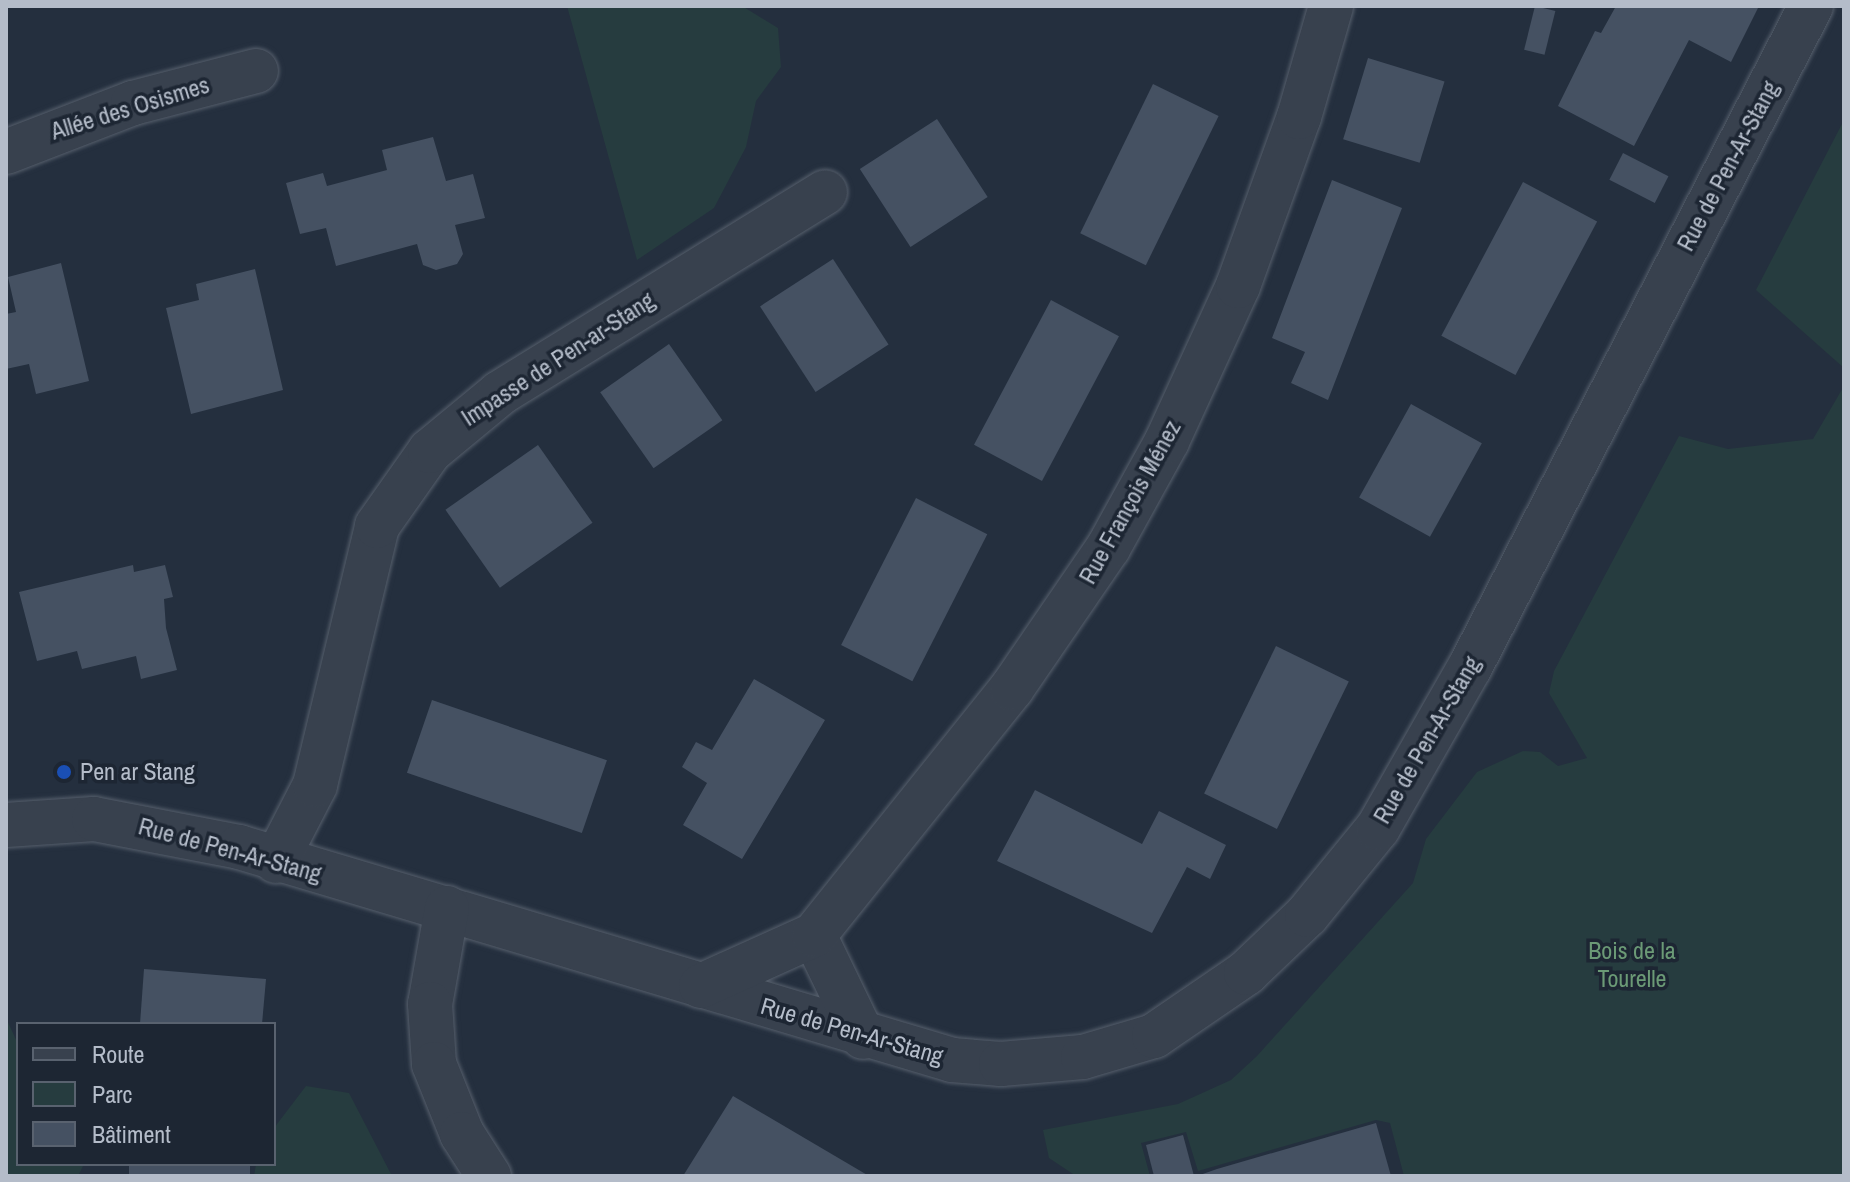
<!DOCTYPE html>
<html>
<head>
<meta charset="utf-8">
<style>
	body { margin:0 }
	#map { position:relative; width:1850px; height:1182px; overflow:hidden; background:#242f3e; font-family:"Archivo Narrow",sans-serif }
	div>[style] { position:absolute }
	.green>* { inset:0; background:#263c3f }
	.building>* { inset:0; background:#455162; transform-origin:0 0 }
	.roads { filter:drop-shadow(0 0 2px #565f6c) drop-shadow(0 0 2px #565f6c) }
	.minor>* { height:44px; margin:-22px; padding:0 22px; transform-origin:22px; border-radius:22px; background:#38414e }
	.dots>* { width:22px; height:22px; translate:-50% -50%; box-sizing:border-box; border:4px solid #1d2633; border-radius:50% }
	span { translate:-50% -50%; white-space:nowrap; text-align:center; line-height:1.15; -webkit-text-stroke:7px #1d2633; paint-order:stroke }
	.street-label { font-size:24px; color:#b4bcc9 }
	.poi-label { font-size:24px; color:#b4bcc9 }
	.left { translate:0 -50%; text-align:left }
	.park-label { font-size:24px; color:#6b9a76 }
	.frame { position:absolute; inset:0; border:8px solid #b4bcc9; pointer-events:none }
	.legend { position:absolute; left:16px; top:1022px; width:260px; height:144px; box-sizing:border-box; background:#1d2633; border:2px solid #59626f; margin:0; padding:10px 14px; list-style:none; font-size:24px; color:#b4bcc9 }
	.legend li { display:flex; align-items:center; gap:16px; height:40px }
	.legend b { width:40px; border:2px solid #59626f }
</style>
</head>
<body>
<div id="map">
	<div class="green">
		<div style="clip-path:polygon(567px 6px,742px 6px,778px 28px,781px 67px,756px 101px,746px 147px,714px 208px,637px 260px)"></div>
		<div style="clip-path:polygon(1844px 120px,1844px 368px,1756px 290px)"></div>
		<div style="clip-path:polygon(1844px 386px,1844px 1176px,1404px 1176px,1390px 1123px,1376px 1120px,1198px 1171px,1186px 1132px,1141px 1143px,1150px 1176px,1076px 1176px,1049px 1158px,1043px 1130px,1178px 1104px,1231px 1080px,1257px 1056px,1413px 883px,1426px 839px,1477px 772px,1523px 751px,1540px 752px,1558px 766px,1587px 758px,1549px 693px,1554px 671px,1679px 436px,1728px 449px,1813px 439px)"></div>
		<div style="clip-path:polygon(6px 1018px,18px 1044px,18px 1164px,84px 1164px,78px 1176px,6px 1176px)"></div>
		<div style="clip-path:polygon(306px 1086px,349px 1093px,392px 1176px,254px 1176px,256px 1164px,274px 1164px,274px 1128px)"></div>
	</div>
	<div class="building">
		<div style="left:1535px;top:6px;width:21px;height:45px;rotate:14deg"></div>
		<div style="clip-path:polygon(1616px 6px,1759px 6px,1731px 62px,1689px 40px,1634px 146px,1558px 106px,1595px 31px,1601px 33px)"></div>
		<div style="left:1368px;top:58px;width:80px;height:85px;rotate:17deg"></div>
		<div style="left:1153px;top:84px;width:73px;height:166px;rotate:26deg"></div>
		<div style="left:937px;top:119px;width:93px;height:92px;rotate:57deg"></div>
		<div style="clip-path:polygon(433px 137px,446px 181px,473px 174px,485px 218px,455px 225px,463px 254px,457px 264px,436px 270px,423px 265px,417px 244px,336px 266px,326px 228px,300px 234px,286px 183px,323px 173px,327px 186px,387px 170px,382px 150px)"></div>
		<div style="left:1623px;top:153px;width:51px;height:30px;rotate:27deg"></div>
		<div style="clip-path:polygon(1332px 180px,1402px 208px,1328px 400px,1291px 383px,1305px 352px,1272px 338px)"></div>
		<div style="left:1523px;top:182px;width:84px;height:174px;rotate:28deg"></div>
		<div style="left:833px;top:259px;width:102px;height:87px;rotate:57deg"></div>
		<div style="clip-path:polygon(61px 263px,89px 381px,36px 394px,29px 364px,6px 369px,6px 314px,16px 312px,8px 277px)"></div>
		<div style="clip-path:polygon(255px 269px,283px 390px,191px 414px,166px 308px,199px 300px,196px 284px)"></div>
		<div style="left:1051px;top:300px;width:77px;height:164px;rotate:28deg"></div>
		<div style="left:669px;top:344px;width:93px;height:84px;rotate:55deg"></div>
		<div style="left:1411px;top:404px;width:81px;height:107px;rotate:29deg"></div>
		<div style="left:538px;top:445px;width:95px;height:113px;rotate:55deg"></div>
		<div style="left:916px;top:498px;width:80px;height:165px;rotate:27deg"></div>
		<div style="clip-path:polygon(133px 565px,134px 572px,165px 565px,173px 597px,164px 599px,166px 628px,177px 670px,141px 679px,136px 656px,82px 669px,77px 651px,37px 661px,19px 592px)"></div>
		<div style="left:1276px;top:646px;width:81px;height:164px;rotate:26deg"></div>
		<div style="clip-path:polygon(754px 679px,825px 720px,742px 859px,683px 825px,707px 783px,682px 767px,696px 742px,712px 750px)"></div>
		<div style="left:432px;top:700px;width:185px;height:77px;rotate:19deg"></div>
		<div style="clip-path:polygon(1035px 790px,1142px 844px,1159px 811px,1226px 845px,1210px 879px,1187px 867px,1152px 933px,997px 861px)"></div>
		<div style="clip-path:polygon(144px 969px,266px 979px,262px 1024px,140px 1024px)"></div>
		<div style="clip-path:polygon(733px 1096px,869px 1176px,683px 1176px)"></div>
		<div style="clip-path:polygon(1376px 1123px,1391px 1176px,1197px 1176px,1217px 1169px)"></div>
		<div style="clip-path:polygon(1183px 1135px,1194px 1176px,1154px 1176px,1146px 1145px)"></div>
		<div style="left:129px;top:1164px;width:121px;height:12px"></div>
	</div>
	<div class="roads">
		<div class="minor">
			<div style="left:6px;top:152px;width:136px;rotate:-21.1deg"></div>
			<div style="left:133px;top:103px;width:127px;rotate:-14.6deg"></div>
			<div style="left:6px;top:825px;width:88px;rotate:-3.9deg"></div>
			<div style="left:94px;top:819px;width:148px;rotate:10.9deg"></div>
			<div style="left:239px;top:847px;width:744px;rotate:16.63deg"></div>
			<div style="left:952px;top:1060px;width:49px;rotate:4.7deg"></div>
			<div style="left:1001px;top:1064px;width:82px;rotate:-4.9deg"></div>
			<div style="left:1083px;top:1057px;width:74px;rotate:-16.5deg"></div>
			<div style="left:1154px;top:1036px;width:112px;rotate:-34.4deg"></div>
			<div style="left:1246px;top:973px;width:84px;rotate:-43.6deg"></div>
			<div style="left:1307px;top:915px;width:112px;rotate:-50.8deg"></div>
			<div style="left:1378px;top:828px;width:185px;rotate:-60.3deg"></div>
			<div style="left:1470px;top:667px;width:744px;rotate:-62.71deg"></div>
			<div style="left:276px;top:861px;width:85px;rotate:-62.8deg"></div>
			<div style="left:315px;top:785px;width:266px;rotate:-76.5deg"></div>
			<div style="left:377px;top:526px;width:92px;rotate:-54.8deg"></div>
			<div style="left:430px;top:451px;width:91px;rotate:-39.6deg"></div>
			<div style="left:500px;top:393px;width:382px;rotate:-31.7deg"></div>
			<div style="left:447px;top:908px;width:97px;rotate:100deg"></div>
			<div style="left:430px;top:1004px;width:60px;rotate:86.2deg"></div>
			<div style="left:434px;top:1064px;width:75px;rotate:68.2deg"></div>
			<div style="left:462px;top:1134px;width:50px;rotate:57.3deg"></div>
			<div style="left:814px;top:935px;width:113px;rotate:64.3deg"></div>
			<div style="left:701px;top:986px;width:124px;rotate:-24.3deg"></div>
			<div style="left:814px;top:935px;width:317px;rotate:-51.3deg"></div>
			<div style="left:1012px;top:688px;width:170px;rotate:-55.6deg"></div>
			<div style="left:1108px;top:548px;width:122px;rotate:-61.1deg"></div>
			<div style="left:1167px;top:441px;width:170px;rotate:-65.4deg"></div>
			<div style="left:1238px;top:286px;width:180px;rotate:-70.2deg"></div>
			<div style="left:1299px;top:117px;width:116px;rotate:-73.9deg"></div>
		</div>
	</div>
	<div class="dots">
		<div style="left:64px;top:772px;background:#1a4fb4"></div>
	</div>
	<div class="street-label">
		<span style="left:130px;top:108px;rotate:-17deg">Allée des Osismes</span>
		<span style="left:1728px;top:166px;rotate:-62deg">Rue de Pen-Ar-Stang</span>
		<span style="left:558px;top:359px;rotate:-33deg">Impasse de Pen-ar-Stang</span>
		<span style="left:1130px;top:502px;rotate:-61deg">Rue François Ménez</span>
		<span style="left:1427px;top:740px;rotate:-60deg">Rue de Pen-Ar-Stang</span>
		<span style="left:230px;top:850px;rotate:15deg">Rue de Pen-Ar-Stang</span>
		<span style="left:852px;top:1031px;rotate:16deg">Rue de Pen-Ar-Stang</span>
	</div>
	<div class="poi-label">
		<span class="left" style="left:80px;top:772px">Pen ar Stang</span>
	</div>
	<div class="park-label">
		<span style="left:1632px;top:965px">Bois de la<br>Tourelle</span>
	</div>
	<div class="frame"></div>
	<ul class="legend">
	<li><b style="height:10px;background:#38414e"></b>Route</li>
	<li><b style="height:22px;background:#263c3f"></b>Parc</li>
	<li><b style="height:22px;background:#455162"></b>Bâtiment</li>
	</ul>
</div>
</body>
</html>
